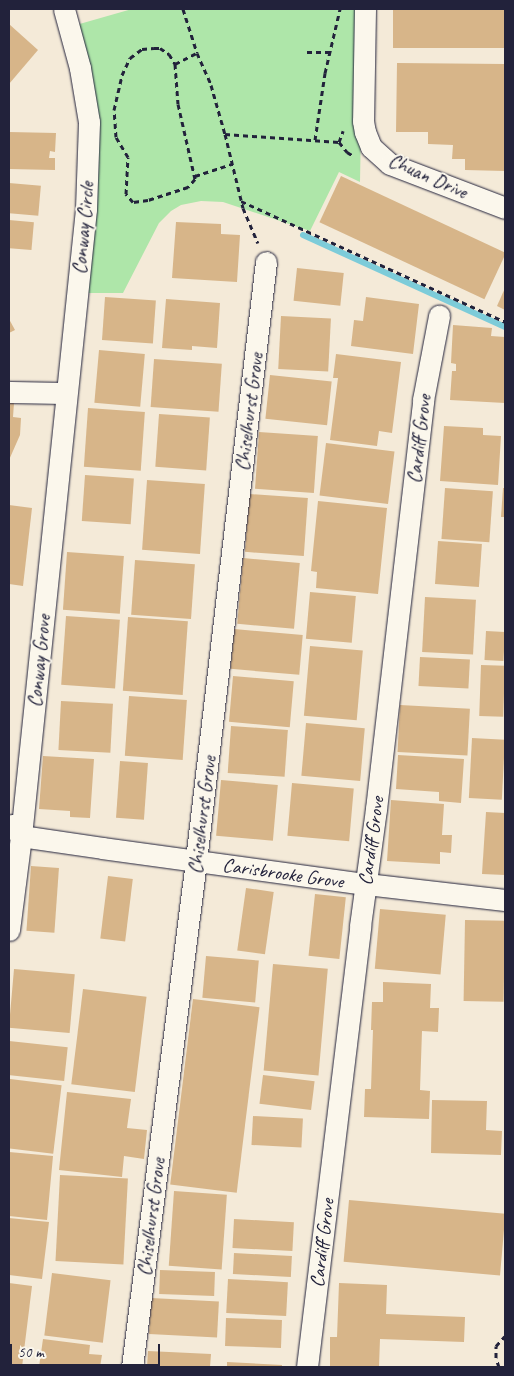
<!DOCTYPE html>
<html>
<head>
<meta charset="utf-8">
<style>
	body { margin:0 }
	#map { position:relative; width:514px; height:1376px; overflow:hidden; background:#f4ead8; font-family:Caveat,sans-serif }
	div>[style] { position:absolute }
	.green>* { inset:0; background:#aee6a9 }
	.stream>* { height:6px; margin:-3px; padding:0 3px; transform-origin:3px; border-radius:3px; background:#7dccd9 }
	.building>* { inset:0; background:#d7b589; transform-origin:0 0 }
	.path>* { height:3px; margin-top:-1.5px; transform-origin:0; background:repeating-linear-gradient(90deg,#22223b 0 5px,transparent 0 9px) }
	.roads { filter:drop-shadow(0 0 1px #22223b) drop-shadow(0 0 1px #22223b) }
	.minor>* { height:21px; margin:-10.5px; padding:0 10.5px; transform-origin:10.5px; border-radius:10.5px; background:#fbf7ec }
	span { translate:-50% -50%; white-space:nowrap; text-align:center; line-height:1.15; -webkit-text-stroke:4px #fbf7ec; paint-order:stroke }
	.street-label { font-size:20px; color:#22223b }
	.frame { position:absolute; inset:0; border:10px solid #22223b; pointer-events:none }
	.scale { position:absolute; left:10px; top:1344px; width:150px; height:22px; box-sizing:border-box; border:2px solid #22223b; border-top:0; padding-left:6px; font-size:15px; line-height:18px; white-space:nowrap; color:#22223b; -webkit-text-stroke:4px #fbf7ec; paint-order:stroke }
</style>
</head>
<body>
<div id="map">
	<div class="green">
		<div style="clip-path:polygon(132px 9px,363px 9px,360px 182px,339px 172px,310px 231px,223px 202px,201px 201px,181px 205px,171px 211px,159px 223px,123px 293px,81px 293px,96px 144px,69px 27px)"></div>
	</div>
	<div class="stream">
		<div style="left:303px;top:235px;width:222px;rotate:24.5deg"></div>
	</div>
	<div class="building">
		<div style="left:393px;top:9px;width:112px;height:39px"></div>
		<div style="clip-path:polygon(9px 24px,38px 50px,9px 84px)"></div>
		<div style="clip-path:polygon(397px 63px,505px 64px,505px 171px,465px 170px,465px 159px,452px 159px,453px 145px,428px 144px,428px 132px,396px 132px)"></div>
		<div style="clip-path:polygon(9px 132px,56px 133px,55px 152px,50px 151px,49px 158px,55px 158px,55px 170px,9px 169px)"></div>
		<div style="left:341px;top:176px;width:182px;height:51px;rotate:25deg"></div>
		<div style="left:9px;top:183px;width:32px;height:30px;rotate:5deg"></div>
		<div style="left:9px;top:220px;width:25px;height:28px;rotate:5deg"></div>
		<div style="clip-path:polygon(176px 222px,221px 224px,221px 234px,240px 235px,237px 282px,172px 278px)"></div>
		<div style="left:297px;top:268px;width:47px;height:33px;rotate:6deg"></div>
		<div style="clip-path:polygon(505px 288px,505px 310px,497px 306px)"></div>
		<div style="left:105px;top:297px;width:51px;height:43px;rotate:4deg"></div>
		<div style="clip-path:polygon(366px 297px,419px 304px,413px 354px,351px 346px,354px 320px,363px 321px)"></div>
		<div style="clip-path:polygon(166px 299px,220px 303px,217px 348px,192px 346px,192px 350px,162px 348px)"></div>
		<div style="left:281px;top:316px;width:50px;height:53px;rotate:3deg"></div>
		<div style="clip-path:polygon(9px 319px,15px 330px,9px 333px)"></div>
		<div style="clip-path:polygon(453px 325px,492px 328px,491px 336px,505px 337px,505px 403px,450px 400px,452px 371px,456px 371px,456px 364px,451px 363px)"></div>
		<div style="left:99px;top:350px;width:46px;height:53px;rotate:5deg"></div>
		<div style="clip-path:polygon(336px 354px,401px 362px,392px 433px,379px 431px,377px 446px,330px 440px,338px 378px,333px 378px)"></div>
		<div style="left:154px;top:359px;width:68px;height:48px;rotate:4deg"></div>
		<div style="left:270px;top:375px;width:62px;height:44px;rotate:6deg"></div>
		<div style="clip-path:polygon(9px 403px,14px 403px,13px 417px,21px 418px,20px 435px,9px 460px)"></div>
		<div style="left:88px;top:408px;width:57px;height:59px;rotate:4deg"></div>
		<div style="left:159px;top:414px;width:51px;height:53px;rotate:4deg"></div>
		<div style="clip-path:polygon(444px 426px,483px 428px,483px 435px,501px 436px,498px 485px,440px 481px)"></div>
		<div style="left:259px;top:432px;width:59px;height:57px;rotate:4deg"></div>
		<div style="left:326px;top:443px;width:69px;height:53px;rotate:7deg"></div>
		<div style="left:85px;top:475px;width:49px;height:46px;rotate:4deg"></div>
		<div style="left:147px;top:480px;width:58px;height:70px;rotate:4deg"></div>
		<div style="left:445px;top:488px;width:48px;height:51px;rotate:4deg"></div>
		<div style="clip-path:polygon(503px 488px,505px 488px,505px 517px,501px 517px)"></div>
		<div style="left:249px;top:494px;width:59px;height:58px;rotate:4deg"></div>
		<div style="clip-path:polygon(318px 501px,387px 508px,378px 594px,316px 588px,317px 572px,311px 571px)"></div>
		<div style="clip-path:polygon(9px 505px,32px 508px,23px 586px,9px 584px)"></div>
		<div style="left:438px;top:541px;width:44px;height:43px;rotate:4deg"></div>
		<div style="left:67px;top:552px;width:57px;height:58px;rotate:4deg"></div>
		<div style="left:243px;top:558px;width:57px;height:66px;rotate:5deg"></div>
		<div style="left:135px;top:560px;width:60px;height:55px;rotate:4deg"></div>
		<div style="left:310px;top:592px;width:46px;height:47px;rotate:5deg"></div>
		<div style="left:425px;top:597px;width:51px;height:55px;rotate:3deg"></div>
		<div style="left:66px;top:616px;width:54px;height:69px;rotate:4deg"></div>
		<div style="left:128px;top:617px;width:60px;height:74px;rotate:4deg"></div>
		<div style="left:234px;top:629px;width:69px;height:40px;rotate:5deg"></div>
		<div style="left:486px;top:631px;width:19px;height:29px;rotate:3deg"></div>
		<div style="left:310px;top:646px;width:53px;height:70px;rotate:5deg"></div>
		<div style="left:420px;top:657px;width:50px;height:29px;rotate:3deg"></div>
		<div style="left:481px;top:665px;width:24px;height:51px;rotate:2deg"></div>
		<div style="left:233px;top:676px;width:61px;height:46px;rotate:5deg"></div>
		<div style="left:129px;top:696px;width:58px;height:60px;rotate:4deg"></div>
		<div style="left:61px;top:701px;width:52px;height:49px;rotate:3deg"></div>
		<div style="left:400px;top:705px;width:70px;height:47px;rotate:3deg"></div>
		<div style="left:306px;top:723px;width:59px;height:53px;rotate:5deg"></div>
		<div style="left:231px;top:726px;width:57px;height:47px;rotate:4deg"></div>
		<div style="left:472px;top:738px;width:33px;height:60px;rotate:3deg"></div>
		<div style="clip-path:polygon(398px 755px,464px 759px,461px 803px,439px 801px,439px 792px,396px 789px)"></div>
		<div style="clip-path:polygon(43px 756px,94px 759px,90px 818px,70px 817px,70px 811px,39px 809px)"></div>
		<div style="left:120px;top:761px;width:28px;height:57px;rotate:4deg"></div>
		<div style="left:221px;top:780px;width:57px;height:56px;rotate:5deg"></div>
		<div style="left:292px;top:783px;width:62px;height:53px;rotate:5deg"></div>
		<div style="clip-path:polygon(391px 800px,444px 804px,442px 835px,452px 835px,451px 853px,440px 852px,440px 864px,387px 861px)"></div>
		<div style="clip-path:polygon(486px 812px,505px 813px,505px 875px,482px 874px)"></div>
		<div style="left:31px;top:866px;width:28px;height:65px;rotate:4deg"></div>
		<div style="left:108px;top:876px;width:25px;height:63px;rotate:7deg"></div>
		<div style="left:246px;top:888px;width:28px;height:63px;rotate:8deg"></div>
		<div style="left:315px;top:894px;width:31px;height:62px;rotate:6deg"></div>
		<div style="left:380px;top:909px;width:66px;height:60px;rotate:5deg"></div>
		<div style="left:465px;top:920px;width:40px;height:81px;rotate:1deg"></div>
		<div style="left:206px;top:956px;width:53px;height:42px;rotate:5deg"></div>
		<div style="left:273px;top:964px;width:55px;height:107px;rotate:5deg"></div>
		<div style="left:14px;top:969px;width:61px;height:59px;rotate:5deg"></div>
		<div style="clip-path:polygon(383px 982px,431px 984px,430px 1008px,439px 1008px,438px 1032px,422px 1031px,420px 1090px,430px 1091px,429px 1119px,364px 1117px,365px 1089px,371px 1089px,373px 1030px,371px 1030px,372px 1002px,383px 1002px)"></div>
		<div style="left:83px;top:989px;width:64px;height:96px;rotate:7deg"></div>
		<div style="left:193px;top:999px;width:67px;height:187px;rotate:7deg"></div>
		<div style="left:9px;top:1041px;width:59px;height:34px;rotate:6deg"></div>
		<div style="left:263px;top:1075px;width:52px;height:29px;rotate:7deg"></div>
		<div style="left:10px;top:1079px;width:52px;height:69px;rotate:7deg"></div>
		<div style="clip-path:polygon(67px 1092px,131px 1099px,127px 1128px,147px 1130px,144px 1159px,124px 1156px,122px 1177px,59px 1170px)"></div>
		<div style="clip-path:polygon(432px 1100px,487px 1101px,486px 1130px,502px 1131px,501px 1155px,431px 1153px)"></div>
		<div style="left:253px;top:1116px;width:50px;height:29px;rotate:3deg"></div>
		<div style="clip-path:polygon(9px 1152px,53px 1156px,47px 1220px,9px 1216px)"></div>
		<div style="left:60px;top:1175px;width:68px;height:86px;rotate:3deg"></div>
		<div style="left:174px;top:1191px;width:53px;height:75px;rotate:4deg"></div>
		<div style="left:349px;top:1200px;width:157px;height:62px;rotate:5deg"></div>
		<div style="clip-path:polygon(9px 1218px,49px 1222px,42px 1279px,9px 1275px)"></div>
		<div style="left:234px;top:1219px;width:60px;height:29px;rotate:3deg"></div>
		<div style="left:234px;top:1253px;width:58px;height:21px;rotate:3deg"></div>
		<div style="left:160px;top:1270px;width:55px;height:24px;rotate:2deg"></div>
		<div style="left:52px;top:1273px;width:59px;height:63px;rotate:7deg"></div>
		<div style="left:228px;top:1279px;width:60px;height:34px;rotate:3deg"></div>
		<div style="clip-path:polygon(9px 1283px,32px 1286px,22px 1367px,9px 1367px)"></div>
		<div style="clip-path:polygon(339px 1283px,387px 1285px,386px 1314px,465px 1317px,464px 1342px,380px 1339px,379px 1367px,330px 1367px,330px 1337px,337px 1337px)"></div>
		<div style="left:151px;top:1298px;width:68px;height:36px;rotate:3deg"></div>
		<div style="left:226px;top:1318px;width:56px;height:28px;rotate:2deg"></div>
		<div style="clip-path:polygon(43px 1339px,90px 1345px,89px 1354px,102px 1355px,100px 1367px,39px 1367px)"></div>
		<div style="clip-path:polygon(148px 1351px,211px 1354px,210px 1367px,147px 1367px)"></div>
		<div style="clip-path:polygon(227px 1362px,282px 1365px,282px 1367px,227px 1367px)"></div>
	</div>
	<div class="path">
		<div style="left:183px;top:9px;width:46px;rotate:72.3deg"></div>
		<div style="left:197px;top:53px;width:35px;rotate:66deg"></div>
		<div style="left:211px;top:85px;width:51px;rotate:74.1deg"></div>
		<div style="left:225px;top:134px;width:76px;rotate:76.3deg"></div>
		<div style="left:243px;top:208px;width:38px;rotate:67deg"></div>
		<div style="left:154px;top:48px;width:6px"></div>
		<div style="left:160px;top:48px;width:11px;rotate:34deg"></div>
		<div style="left:169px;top:54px;width:12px;rotate:59deg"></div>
		<div style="left:175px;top:64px;width:40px;rotate:85.7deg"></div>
		<div style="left:178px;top:104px;width:77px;rotate:77.2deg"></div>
		<div style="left:195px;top:179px;width:11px;rotate:131deg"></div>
		<div style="left:188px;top:187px;width:42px;rotate:162deg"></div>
		<div style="left:148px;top:200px;width:15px;rotate:172deg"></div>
		<div style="left:133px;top:202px;width:11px;rotate:-131deg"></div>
		<div style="left:126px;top:194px;width:37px;rotate:-87deg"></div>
		<div style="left:128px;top:157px;width:23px;rotate:-121deg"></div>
		<div style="left:116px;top:137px;width:27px;rotate:-94deg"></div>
		<div style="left:114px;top:110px;width:36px;rotate:-77deg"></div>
		<div style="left:122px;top:75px;width:19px;rotate:-65deg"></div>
		<div style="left:130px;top:58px;width:15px;rotate:-37deg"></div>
		<div style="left:142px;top:49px;width:12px;rotate:-5deg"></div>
		<div style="left:307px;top:52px;width:22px"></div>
		<div style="left:175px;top:64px;width:25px;rotate:-27deg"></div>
		<div style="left:225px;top:134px;width:114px;rotate:4deg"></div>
		<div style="left:315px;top:140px;width:68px;rotate:-81.5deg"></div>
		<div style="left:325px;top:73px;width:66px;rotate:-76.8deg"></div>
		<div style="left:339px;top:142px;width:12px;rotate:-70deg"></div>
		<div style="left:339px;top:142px;width:13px;rotate:51deg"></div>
		<div style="left:347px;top:152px;width:6px;rotate:31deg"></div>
		<div style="left:195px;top:176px;width:39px;rotate:-18deg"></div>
		<div style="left:241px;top:201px;width:290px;rotate:24.6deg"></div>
		<div style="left:499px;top:1367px;width:9px;rotate:-108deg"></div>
		<div style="left:496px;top:1358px;width:12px;rotate:-90deg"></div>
		<div style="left:496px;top:1346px;width:13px;rotate:-48deg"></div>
	</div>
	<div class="roads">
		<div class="minor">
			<div style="left:365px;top:9px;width:112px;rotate:91deg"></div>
			<div style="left:363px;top:121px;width:11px;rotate:80deg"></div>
			<div style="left:365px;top:132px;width:16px;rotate:68deg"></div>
			<div style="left:371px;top:147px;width:25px;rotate:42deg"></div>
			<div style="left:390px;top:164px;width:123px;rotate:20.9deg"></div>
			<div style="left:9px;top:392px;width:57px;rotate:1deg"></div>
			<div style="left:12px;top:825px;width:14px;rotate:51deg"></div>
			<div style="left:21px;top:836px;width:82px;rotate:8.4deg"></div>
			<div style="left:102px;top:848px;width:266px;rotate:7.8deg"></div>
			<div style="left:366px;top:884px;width:140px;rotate:6.6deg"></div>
			<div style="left:9px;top:930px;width:95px;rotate:-82.7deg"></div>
			<div style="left:21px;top:836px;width:630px;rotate:-84.08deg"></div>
			<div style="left:86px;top:209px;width:87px;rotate:-88deg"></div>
			<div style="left:89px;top:122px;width:55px;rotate:-99.5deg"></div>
			<div style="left:80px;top:68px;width:61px;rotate:-105.2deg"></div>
			<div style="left:132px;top:1367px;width:502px;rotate:-82.79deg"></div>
			<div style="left:195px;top:869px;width:611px;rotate:-83.33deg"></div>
			<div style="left:307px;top:1367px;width:444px;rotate:-83.1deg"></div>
			<div style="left:360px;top:926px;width:118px;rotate:-82.2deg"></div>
			<div style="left:376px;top:809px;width:412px;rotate:-83.4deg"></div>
			<div style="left:423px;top:400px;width:86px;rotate:-79.2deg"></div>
		</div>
	</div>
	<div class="street-label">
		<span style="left:428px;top:176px;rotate:24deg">Chuan Drive</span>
		<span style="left:83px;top:228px;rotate:-85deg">Conway Circle</span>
		<span style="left:249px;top:412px;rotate:-83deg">Chiselhurst Grove</span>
		<span style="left:419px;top:439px;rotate:-83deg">Cardiff Grove</span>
		<span style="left:39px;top:661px;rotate:-84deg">Conway Grove</span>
		<span style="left:202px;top:815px;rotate:-83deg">Chiselhurst Grove</span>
		<span style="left:371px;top:841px;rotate:-82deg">Cardiff Grove</span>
		<span style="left:283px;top:873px;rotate:8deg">Carisbrooke Grove</span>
		<span style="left:151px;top:1217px;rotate:-83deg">Chiselhurst Grove</span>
		<span style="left:322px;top:1243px;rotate:-83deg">Cardiff Grove</span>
	</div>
	<div class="frame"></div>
	<div class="scale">50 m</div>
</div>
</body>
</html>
